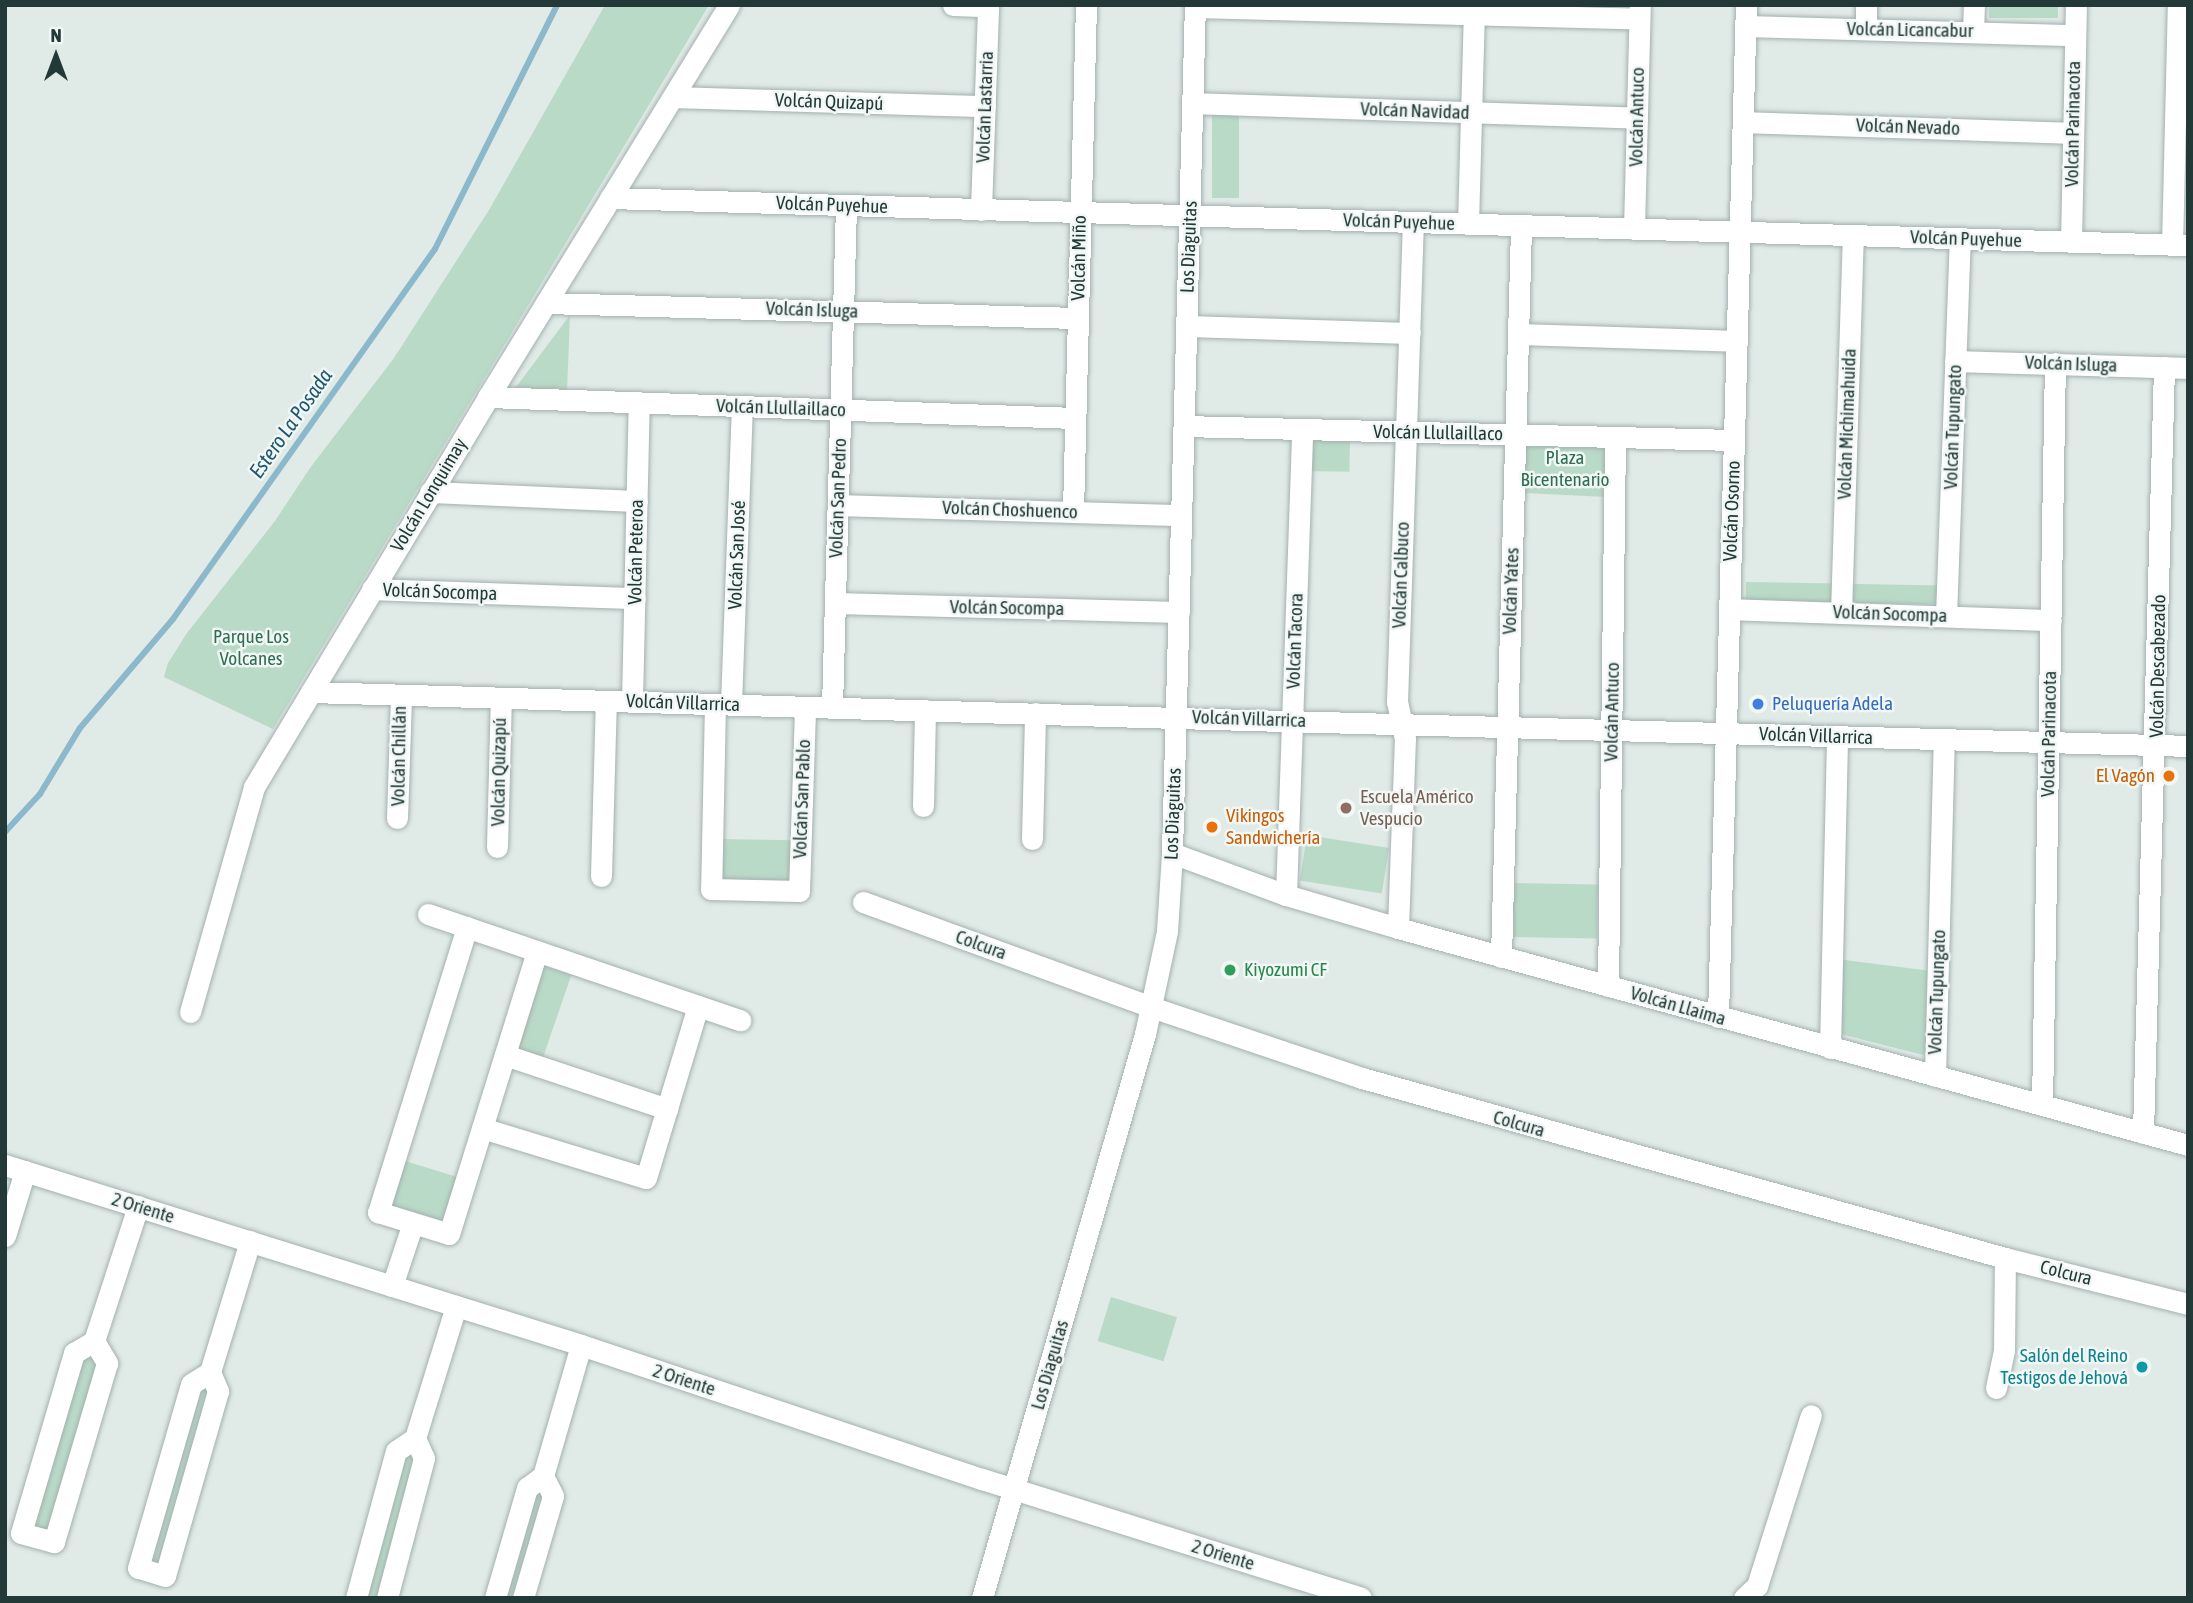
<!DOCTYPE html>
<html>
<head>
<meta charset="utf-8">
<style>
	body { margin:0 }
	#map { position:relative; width:2193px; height:1603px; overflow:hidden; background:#e0eae7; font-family:"Asap Condensed",sans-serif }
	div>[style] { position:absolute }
	.green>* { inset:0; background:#badac8; transform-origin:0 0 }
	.stream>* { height:6px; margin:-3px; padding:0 3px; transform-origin:3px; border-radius:3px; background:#8cb8cc }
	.roads { filter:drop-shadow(0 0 2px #a3b1af) drop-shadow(0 0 2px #a3b1af) }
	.street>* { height:21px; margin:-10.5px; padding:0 10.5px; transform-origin:10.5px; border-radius:10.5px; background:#fff }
	.secondary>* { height:21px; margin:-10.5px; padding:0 10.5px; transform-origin:10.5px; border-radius:10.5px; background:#fff }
	.dots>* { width:19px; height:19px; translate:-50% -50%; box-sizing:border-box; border:4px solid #f1f7f5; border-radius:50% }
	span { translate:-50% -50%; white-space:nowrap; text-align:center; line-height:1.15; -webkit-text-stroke:5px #f1f7f5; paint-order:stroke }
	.street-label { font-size:19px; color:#223937 }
	.park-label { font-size:19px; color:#2f6e51 }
	.shop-label { font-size:19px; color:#366cbe }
	.left { translate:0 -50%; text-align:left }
	.food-label { font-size:19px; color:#c56008 }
	.right { translate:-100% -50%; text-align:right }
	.education-label { font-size:19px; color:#785e54 }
	.leisure-label { font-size:19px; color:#27864d }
	.culture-label { font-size:19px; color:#0d838f }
	.water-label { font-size:21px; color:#205871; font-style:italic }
	.frame { position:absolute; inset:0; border:7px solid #223937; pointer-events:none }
	.north { position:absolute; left:21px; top:21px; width:70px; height:70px; -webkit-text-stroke:5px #f1f7f5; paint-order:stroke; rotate:0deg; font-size:19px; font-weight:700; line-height:28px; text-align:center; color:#223937 }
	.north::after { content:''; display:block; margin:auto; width:24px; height:32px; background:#223937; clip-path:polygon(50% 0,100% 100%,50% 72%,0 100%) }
</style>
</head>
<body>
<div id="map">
	<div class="green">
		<div style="clip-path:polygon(605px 5px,709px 5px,273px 729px,164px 677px,168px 663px,187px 633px,275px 521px,310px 468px,394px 358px,489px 210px)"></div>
		<div style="left:1989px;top:5px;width:69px;height:13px"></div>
		<div style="left:1212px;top:109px;width:27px;height:89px"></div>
		<div style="clip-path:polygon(570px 315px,567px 392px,513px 391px)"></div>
		<div style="left:1307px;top:437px;width:43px;height:34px;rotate:1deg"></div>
		<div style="clip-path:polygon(1531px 441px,1603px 444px,1607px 451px,1607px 497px,1523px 493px,1525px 446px)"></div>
		<div style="left:1746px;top:582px;width:194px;height:19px;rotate:1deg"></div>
		<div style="left:1307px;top:835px;width:83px;height:46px;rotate:9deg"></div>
		<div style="left:718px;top:839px;width:77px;height:45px;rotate:1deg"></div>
		<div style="left:1513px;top:883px;width:85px;height:54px;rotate:1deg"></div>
		<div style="clip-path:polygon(1837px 959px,1931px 971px,1930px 1048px,1923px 1055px,1833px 1032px)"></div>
		<div style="left:542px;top:965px;width:31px;height:91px;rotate:19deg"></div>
		<div style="left:405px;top:1161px;width:59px;height:48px;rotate:17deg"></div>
		<div style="left:1111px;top:1297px;width:69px;height:46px;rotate:17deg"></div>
		<div style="left:74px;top:1353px;width:34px;height:188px;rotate:17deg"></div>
		<div style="left:191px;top:1384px;width:28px;height:191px;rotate:15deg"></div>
		<div style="left:396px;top:1451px;width:29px;height:152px;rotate:14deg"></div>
		<div style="left:527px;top:1488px;width:27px;height:115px;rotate:17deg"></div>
	</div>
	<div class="stream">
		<div style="left:5px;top:832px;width:52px;rotate:-47.4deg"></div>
		<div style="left:40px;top:794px;width:77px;rotate:-58.8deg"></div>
		<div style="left:80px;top:728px;width:143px;rotate:-49.5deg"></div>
		<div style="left:173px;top:619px;width:453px;rotate:-54.7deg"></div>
		<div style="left:435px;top:249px;width:273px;rotate:-63.4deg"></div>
	</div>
	<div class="roads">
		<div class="street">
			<div style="left:953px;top:5px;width:35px;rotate:2deg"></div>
			<div style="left:1195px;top:7px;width:444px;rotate:1.5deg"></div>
			<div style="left:1745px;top:26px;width:330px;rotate:1.6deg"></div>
			<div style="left:1866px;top:29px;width:24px;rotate:-90deg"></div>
			<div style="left:1973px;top:32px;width:27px;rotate:-88deg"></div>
			<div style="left:673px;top:97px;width:312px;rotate:1.7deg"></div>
			<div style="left:1193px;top:103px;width:444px;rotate:1.9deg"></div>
			<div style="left:1743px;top:122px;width:330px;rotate:1.9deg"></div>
			<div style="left:610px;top:198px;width:1579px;rotate:1.71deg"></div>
			<div style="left:981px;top:210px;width:205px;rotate:-88deg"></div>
			<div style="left:1468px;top:224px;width:210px;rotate:-88.4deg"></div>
			<div style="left:1634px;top:229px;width:222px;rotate:-88.5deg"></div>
			<div style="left:2071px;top:242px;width:237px;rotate:-88.8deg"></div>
			<div style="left:2172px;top:245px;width:240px;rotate:-88.6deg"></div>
			<div style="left:546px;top:303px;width:532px;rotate:1.62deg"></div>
			<div style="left:1187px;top:326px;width:223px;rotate:1.8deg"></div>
			<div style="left:1518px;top:334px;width:219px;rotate:1.8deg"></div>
			<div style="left:1955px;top:361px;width:233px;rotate:1.7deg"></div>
			<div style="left:488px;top:397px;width:587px;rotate:2.05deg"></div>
			<div style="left:1184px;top:426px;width:550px;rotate:1.46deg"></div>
			<div style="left:430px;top:492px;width:207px;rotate:2.5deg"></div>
			<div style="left:838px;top:505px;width:343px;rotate:1.7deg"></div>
			<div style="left:1073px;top:511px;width:506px;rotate:-88.53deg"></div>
			<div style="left:372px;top:589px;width:263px;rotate:2deg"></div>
			<div style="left:835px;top:603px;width:344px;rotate:1.5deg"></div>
			<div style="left:1729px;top:609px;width:322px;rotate:2deg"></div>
			<div style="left:1841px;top:613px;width:377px;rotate:-88.2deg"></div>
			<div style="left:1946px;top:616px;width:377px;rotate:-87.9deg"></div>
			<div style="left:311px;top:692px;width:865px;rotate:1.72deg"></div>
			<div style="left:632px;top:701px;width:298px;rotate:-88.7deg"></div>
			<div style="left:715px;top:704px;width:185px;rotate:91.2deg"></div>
			<div style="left:711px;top:889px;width:88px;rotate:1.3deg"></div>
			<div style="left:799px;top:891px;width:184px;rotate:-88.1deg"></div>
			<div style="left:731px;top:704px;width:298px;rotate:-87.9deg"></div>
			<div style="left:832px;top:707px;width:501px;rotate:-88.4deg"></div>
			<div style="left:923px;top:806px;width:96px;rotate:-88.8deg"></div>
			<div style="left:397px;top:818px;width:123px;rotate:-88.1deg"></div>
			<div style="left:1032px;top:839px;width:126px;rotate:-88.6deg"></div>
			<div style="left:497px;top:847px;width:149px;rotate:-88.5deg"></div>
			<div style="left:1172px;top:853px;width:121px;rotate:20.2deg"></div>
			<div style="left:1286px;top:895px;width:117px;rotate:16.4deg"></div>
			<div style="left:1398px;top:928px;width:819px;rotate:15.36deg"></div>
			<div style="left:601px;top:876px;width:175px;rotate:-88.4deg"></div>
			<div style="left:1286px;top:895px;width:466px;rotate:-88deg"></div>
			<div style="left:863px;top:902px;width:307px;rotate:20deg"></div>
			<div style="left:1151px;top:1007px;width:223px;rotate:18.6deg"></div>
			<div style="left:1362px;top:1078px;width:668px;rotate:15.64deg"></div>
			<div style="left:2005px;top:1258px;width:189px;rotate:14.1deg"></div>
			<div style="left:428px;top:914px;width:330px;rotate:18.8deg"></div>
			<div style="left:467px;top:927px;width:299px;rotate:107.3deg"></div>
			<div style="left:378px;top:1212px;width:74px;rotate:17.2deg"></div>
			<div style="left:449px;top:1234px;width:296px;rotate:-72.7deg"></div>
			<div style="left:1398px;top:928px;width:189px;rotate:-87.9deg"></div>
			<div style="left:1405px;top:739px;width:38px;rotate:-102deg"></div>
			<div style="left:1397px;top:702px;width:480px;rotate:-88.1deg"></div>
			<div style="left:1501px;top:957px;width:731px;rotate:-88.43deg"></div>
			<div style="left:1608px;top:986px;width:549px;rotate:-89.27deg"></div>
			<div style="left:190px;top:1012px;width:234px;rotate:-74.1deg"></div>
			<div style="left:254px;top:787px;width:455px;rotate:-59deg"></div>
			<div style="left:488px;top:397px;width:460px;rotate:-58.4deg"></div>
			<div style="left:1718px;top:1017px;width:1012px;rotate:-88.42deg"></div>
			<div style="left:1830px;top:1048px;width:312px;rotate:-88.7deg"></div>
			<div style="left:505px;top:1055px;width:171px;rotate:18.4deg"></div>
			<div style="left:1935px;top:1076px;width:337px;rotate:-88.5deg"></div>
			<div style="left:2042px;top:1105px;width:742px;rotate:-89deg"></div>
			<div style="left:482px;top:1128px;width:171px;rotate:17deg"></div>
			<div style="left:646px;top:1178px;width:180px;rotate:-73.2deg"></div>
			<div style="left:2143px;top:1133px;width:766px;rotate:-88.43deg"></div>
			<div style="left:5px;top:1165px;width:603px;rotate:17.35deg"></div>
			<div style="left:581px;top:1345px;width:423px;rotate:18.5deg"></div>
			<div style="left:982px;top:1479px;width:397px;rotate:17.4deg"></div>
			<div style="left:5px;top:1236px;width:68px;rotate:-72.9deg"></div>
			<div style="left:392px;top:1286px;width:66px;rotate:-71.6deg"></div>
			<div style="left:94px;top:1341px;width:26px;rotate:59deg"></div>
			<div style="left:107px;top:1363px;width:187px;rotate:106.5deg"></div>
			<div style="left:54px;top:1542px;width:34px;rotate:-165deg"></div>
			<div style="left:21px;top:1533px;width:188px;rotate:-73.6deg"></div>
			<div style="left:74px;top:1353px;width:23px;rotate:-31deg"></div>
			<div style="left:94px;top:1341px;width:142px;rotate:-71.9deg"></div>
			<div style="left:210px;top:1372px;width:21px;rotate:67deg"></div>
			<div style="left:218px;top:1391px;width:192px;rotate:106deg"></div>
			<div style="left:165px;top:1576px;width:28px;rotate:-163deg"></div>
			<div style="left:138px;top:1568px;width:191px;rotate:-73.9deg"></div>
			<div style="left:191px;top:1384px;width:22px;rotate:-32deg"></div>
			<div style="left:210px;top:1372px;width:137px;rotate:-73deg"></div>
			<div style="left:1996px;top:1388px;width:38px;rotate:-78deg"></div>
			<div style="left:2004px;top:1351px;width:93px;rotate:-89.4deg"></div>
			<div style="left:415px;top:1438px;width:138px;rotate:-72.7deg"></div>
			<div style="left:543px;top:1476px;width:136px;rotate:-73.8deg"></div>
			<div style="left:356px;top:1598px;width:152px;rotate:-74.8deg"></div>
			<div style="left:396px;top:1451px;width:23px;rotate:-34deg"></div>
			<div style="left:415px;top:1438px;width:22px;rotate:66deg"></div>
			<div style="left:424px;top:1458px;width:145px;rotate:104.8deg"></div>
			<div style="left:495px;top:1598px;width:115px;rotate:-73.8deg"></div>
			<div style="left:527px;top:1488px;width:20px;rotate:-37deg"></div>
			<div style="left:543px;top:1476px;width:22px;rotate:63deg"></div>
			<div style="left:553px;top:1496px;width:106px;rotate:106.4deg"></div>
			<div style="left:1744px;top:1598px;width:18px;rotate:-43deg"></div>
			<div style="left:1757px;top:1586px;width:179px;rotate:-72.5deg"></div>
		</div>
		<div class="secondary">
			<div style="left:1176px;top:718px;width:1012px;rotate:1.58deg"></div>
			<div style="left:982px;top:1598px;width:587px;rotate:-73.88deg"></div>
			<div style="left:1145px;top:1034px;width:105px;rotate:-77.9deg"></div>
			<div style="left:1167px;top:931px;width:78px;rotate:-86.3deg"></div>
			<div style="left:1172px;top:853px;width:848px;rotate:-88.45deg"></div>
		</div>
	</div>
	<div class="dots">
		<div style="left:1758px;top:704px;background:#3f7fe0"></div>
		<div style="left:2169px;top:776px;background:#e8710a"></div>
		<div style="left:1346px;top:808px;background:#8d6e63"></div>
		<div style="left:1212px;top:827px;background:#e8710a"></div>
		<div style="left:1230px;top:970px;background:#2e9e5b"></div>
		<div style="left:2142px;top:1367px;background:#0f9aa8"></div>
	</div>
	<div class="street-label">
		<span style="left:1910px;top:30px;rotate:1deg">Volcán Licancabur</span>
		<span style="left:829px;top:102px;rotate:2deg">Volcán Quizapú</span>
		<span style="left:985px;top:107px;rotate:-88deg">Volcán Lastarria</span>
		<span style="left:1415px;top:111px;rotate:2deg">Volcán Navidad</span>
		<span style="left:1637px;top:117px;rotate:-89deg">Volcán Antuco</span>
		<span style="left:2073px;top:124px;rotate:-89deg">Volcán Parinacota</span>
		<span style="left:1908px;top:127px;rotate:2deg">Volcán Nevado</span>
		<span style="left:832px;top:205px;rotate:2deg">Volcán Puyehue</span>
		<span style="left:1399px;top:222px;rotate:2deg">Volcán Puyehue</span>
		<span style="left:1966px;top:239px;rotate:2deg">Volcán Puyehue</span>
		<span style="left:1189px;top:247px;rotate:-88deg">Los Diaguitas</span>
		<span style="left:1079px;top:258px;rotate:-89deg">Volcán Miño</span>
		<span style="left:812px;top:310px;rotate:2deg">Volcán Isluga</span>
		<span style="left:2071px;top:364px;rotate:2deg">Volcán Isluga</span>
		<span style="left:781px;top:408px;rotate:2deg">Volcán Llullaillaco</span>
		<span style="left:1847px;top:424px;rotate:-88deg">Volcán Michimahuida</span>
		<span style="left:1953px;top:427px;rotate:-88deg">Volcán Tupungato</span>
		<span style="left:1438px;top:433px;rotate:1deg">Volcán Llullaillaco</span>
		<span style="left:429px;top:495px;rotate:-59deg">Volcán Lonquimay</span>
		<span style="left:838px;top:498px;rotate:-88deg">Volcán San Pedro</span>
		<span style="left:1010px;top:510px;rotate:2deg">Volcán Choshuenco</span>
		<span style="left:1732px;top:511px;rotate:-88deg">Volcán Osorno</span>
		<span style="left:636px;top:552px;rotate:-89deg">Volcán Peteroa</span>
		<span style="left:737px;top:555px;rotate:-88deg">Volcán San José</span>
		<span style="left:1401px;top:575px;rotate:-88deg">Volcán Calbuco</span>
		<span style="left:1511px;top:591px;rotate:-88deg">Volcán Yates</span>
		<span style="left:440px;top:592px;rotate:2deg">Volcán Socompa</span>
		<span style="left:1007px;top:608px;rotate:1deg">Volcán Socompa</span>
		<span style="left:1890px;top:614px;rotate:2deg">Volcán Socompa</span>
		<span style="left:1295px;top:641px;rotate:-88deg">Volcán Tacora</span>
		<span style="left:2158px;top:666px;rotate:-89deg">Volcán Descabezado</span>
		<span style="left:683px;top:703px;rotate:2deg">Volcán Villarrica</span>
		<span style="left:1612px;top:712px;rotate:-89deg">Volcán Antuco</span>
		<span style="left:1249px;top:719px;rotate:2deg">Volcán Villarrica</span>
		<span style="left:2049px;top:734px;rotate:-89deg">Volcán Parinacota</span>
		<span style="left:1816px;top:736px;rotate:2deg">Volcán Villarrica</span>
		<span style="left:399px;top:756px;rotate:-89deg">Volcán Chillán</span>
		<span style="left:499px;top:772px;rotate:-89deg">Volcán Quizapú</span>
		<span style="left:802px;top:799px;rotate:-88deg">Volcán San Pablo</span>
		<span style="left:1173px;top:814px;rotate:-88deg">Los Diaguitas</span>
		<span style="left:981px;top:945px;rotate:20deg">Colcura</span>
		<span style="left:1937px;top:992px;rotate:-88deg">Volcán Tupungato</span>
		<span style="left:1678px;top:1006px;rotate:16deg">Volcán Llaima</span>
		<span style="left:1519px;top:1124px;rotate:16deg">Colcura</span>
		<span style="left:143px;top:1208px;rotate:17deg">2 Oriente</span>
		<span style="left:2066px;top:1273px;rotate:14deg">Colcura</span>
		<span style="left:1050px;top:1365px;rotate:-74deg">Los Diaguitas</span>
		<span style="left:684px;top:1380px;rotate:18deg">2 Oriente</span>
		<span style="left:1223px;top:1555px;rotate:17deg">2 Oriente</span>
	</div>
	<div class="park-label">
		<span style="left:1565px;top:469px">Plaza<br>Bicentenario</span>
		<span style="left:251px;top:648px">Parque Los<br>Volcanes</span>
	</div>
	<div class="shop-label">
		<span class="left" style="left:1772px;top:704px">Peluquería Adela</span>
	</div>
	<div class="food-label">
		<span class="right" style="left:2155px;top:776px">El Vagón</span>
		<span class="left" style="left:1226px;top:827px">Vikingos<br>Sandwichería</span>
	</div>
	<div class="education-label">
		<span class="left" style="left:1360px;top:808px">Escuela Américo<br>Vespucio</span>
	</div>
	<div class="leisure-label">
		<span class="left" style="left:1244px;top:970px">Kiyozumi CF</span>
	</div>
	<div class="culture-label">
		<span class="right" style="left:2128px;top:1367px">Salón del Reino<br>Testigos de Jehová</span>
	</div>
	<div class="water-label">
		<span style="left:290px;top:423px;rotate:-55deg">Estero La Posada</span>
	</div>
	<div class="frame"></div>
	<div class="north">N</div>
</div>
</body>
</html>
